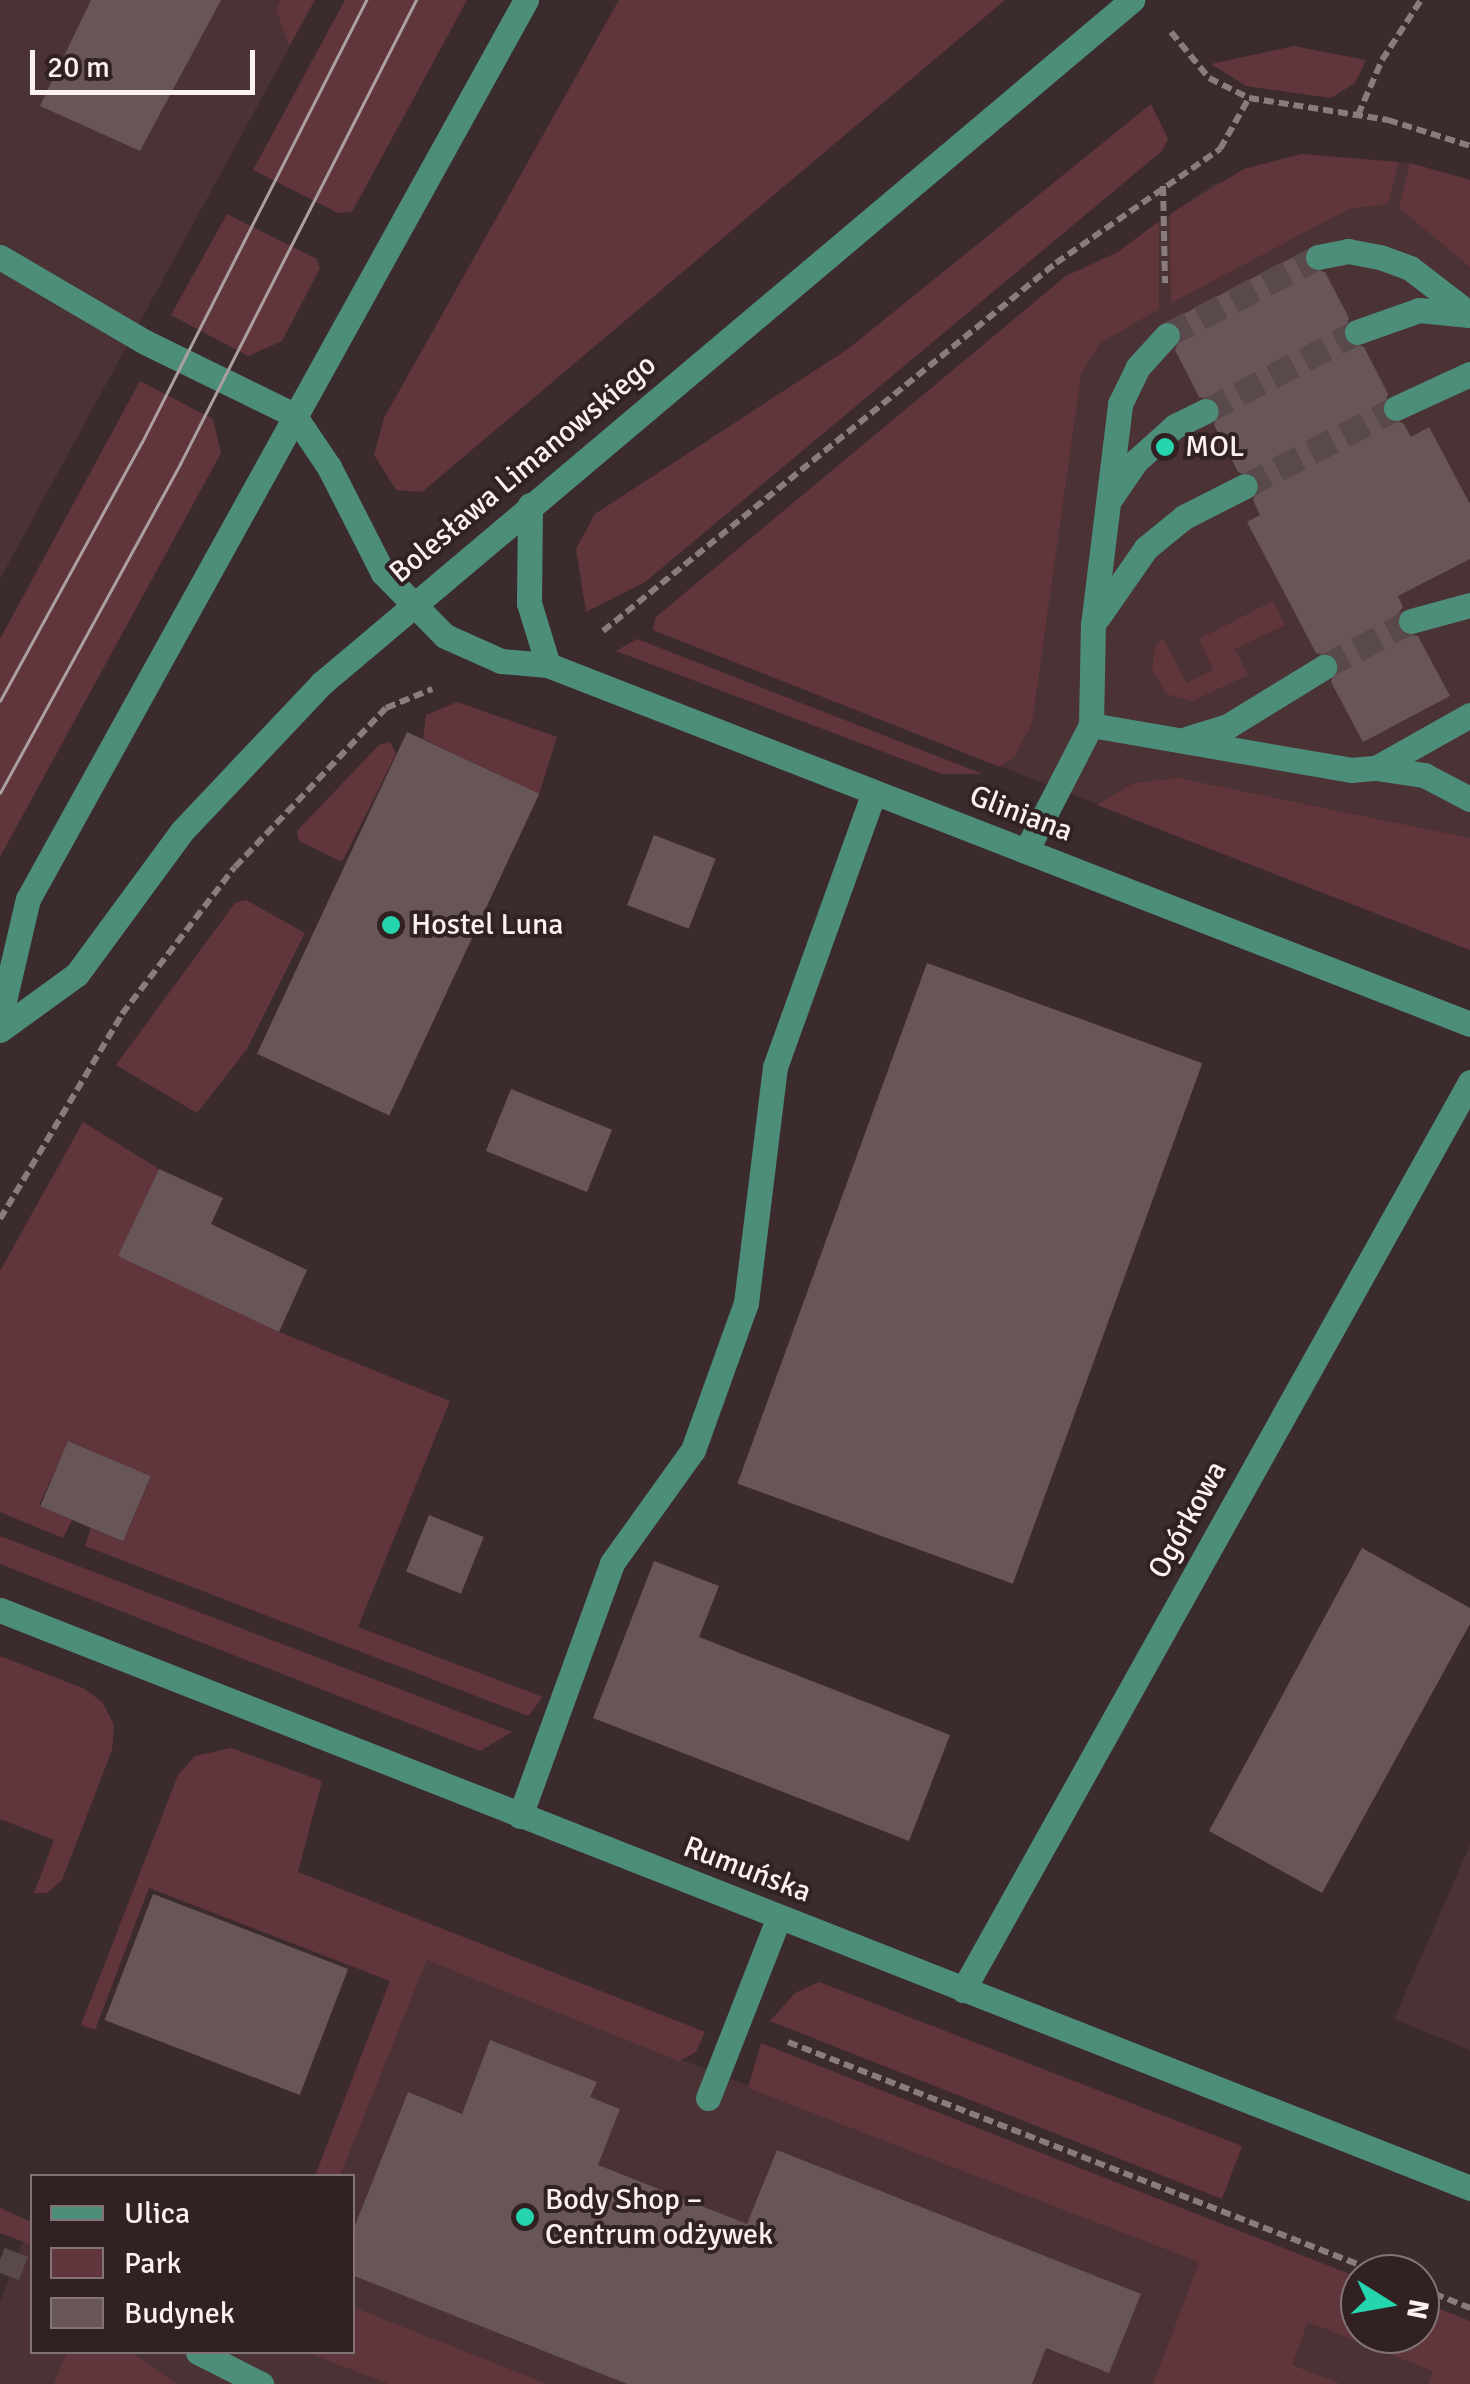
<!DOCTYPE html>
<html>
<head>
<meta charset="utf-8">
<style>
	body { margin:0 }
	#map { position:relative; width:1470px; height:2384px; overflow:hidden; background:#3c2b2d; font-family:Signika,sans-serif }
	div>[style] { position:absolute }
	.built>* { inset:0; background:#4a3235 }
	.green>* { inset:0; background:#61353c }
	.building>* { inset:0; background:#685557; transform-origin:0 0 }
	.minor-tunnel>* { height:25px; margin-top:-12.5px; transform-origin:0; background:repeating-linear-gradient(90deg,#59494b 0 25px,transparent 0 37px) }
	.path>* { height:6px; margin-top:-3px; transform-origin:0; background:repeating-linear-gradient(90deg,#8a7b7d 0 10px,transparent 0 15px) }
	.minor>* { height:25px; margin:-12.5px; padding:0 12.5px; transform-origin:12.5px; border-radius:12.5px; background:#4d8e7b }
	.tram>* { height:2.5px; margin:-1.25px; padding:0 1.25px; transform-origin:1.25px; border-radius:1.25px; background:#ac9fa0 }
	.dots>* { width:28px; height:28px; translate:-50% -50%; box-sizing:border-box; border:5px solid #312123; border-radius:50% }
	span { translate:-50% -50%; white-space:nowrap; text-align:center; line-height:1.15; -webkit-text-stroke:8px #312123; paint-order:stroke }
	.poi-label { font-size:30px; color:#fcf1f2 }
	.left { translate:0 -50%; text-align:left }
	.street-label { font-size:30px; color:#fcf1f2 }
	.legend { position:absolute; left:30px; top:2174px; width:325px; height:180px; box-sizing:border-box; background:#312123; border:2px solid #827476; margin:0; padding:12px 18px; list-style:none; font-size:30px; color:#fcf1f2 }
	.legend li { display:flex; align-items:center; gap:20px; height:50px }
	.legend b { width:50px; border:2px solid #827476 }
	.north { position:absolute; left:1340px; top:2254px; width:100px; height:100px; box-sizing:border-box; background:#312123; border:2px solid #827476; border-radius:50%; rotate:101deg; font-size:28px; font-weight:700; line-height:40px; text-align:center; color:#fcf1f2 }
	.north::after { content:''; display:block; margin:auto; width:35px; height:45px; background:#25d5ae; clip-path:polygon(50% 0,100% 100%,50% 72%,0 100%) }
	.scale { position:absolute; left:30px; top:50px; width:225px; height:45px; box-sizing:border-box; border:5px solid #fcf1f2; border-top:0; padding-left:12px; font-size:30px; line-height:35px; white-space:nowrap; color:#fcf1f2; -webkit-text-stroke:8px #312123; paint-order:stroke }
</style>
</head>
<body>
<div id="map">
	<div class="built">
		<div style="clip-path:polygon(0 0,315px 0,0 579px)"></div>
		<div style="clip-path:polygon(1301px 154px,1410px 163px,1470px 180px,1470px 950px,653px 630px,656px 617px,1066px 276px,1118px 252px,1212px 185px)"></div>
		<div style="clip-path:polygon(1470px 1845px,1470px 2050px,1394px 2019px)"></div>
		<div style="clip-path:polygon(427px 1960px,1360px 2325px,1360px 2334px,1470px 2384px,0 2384px,0 2301px,27px 2232px,32px 2234px,32px 2352px,352px 2352px,352px 2176px,340px 2176px)"></div>
	</div>
	<div class="green">
		<div style="clip-path:polygon(281px 0,315px 0,289px 46px,276px 10px)"></div>
		<div style="clip-path:polygon(345px 0,467px 0,352px 212px,338px 213px,253px 170px)"></div>
		<div style="clip-path:polygon(619px 0,1005px 0,422px 492px,396px 490px,374px 455px,384px 418px)"></div>
		<div style="clip-path:polygon(1294px 46px,1366px 60px,1355px 83px,1331px 98px,1246px 86px,1211px 64px)"></div>
		<div style="clip-path:polygon(1151px 104px,1168px 139px,1162px 151px,645px 582px,586px 612px,576px 549px,595px 514px,848px 349px)"></div>
		<div style="clip-path:polygon(1301px 154px,1399px 162px,1388px 204px,1349px 209px,1171px 303px,1170px 214px,1244px 169px)"></div>
		<div style="clip-path:polygon(1410px 163px,1470px 180px,1470px 267px,1399px 208px)"></div>
		<div style="clip-path:polygon(227px 214px,317px 259px,320px 268px,282px 341px,248px 356px,171px 315px)"></div>
		<div style="clip-path:polygon(1159px 221px,1159px 309px,1099px 344px,1081px 375px,1032px 723px,1015px 756px,1000px 767px,653px 630px,656px 617px,1066px 276px,1118px 252px)"></div>
		<div style="clip-path:polygon(140px 381px,213px 419px,221px 453px,0 857px,0 639px)"></div>
		<div style="clip-path:polygon(1273px 601px,1285px 625px,1235px 649px,1248px 675px,1192px 701px,1166px 694px,1152px 669px,1156px 644px,1163px 638px,1187px 683px,1213px 670px,1199px 639px)"></div>
		<div style="clip-path:polygon(637px 639px,983px 774px,942px 774px,616px 651px)"></div>
		<div style="clip-path:polygon(457px 702px,557px 737px,539px 794px,423px 739px,426px 715px)"></div>
		<div style="clip-path:polygon(390px 742px,396px 754px,342px 862px,299px 841px,297px 831px,379px 745px)"></div>
		<div style="clip-path:polygon(1178px 778px,1470px 838px,1470px 950px,1097px 805px,1134px 783px)"></div>
		<div style="clip-path:polygon(246px 900px,305px 933px,247px 1049px,197px 1113px,116px 1065px,235px 903px)"></div>
		<div style="clip-path:polygon(83px 1122px,159px 1169px,119px 1255px,279px 1332px,450px 1401px,358px 1627px,543px 1697px,528px 1716px,85px 1546px,91px 1528px,123px 1542px,151px 1477px,69px 1441px,39px 1505px,72px 1520px,63px 1538px,0 1512px,0 1271px)"></div>
		<div style="clip-path:polygon(0 1536px,512px 1732px,480px 1751px,0 1564px)"></div>
		<div style="clip-path:polygon(0 1656px,85px 1689px,103px 1703px,114px 1725px,112px 1750px,62px 1880px,47px 1893px,34px 1893px,54px 1840px,0 1819px)"></div>
		<div style="clip-path:polygon(231px 1748px,322px 1781px,298px 1872px,705px 2032px,696px 2052px,679px 2061px,427px 1960px,340px 2176px,315px 2176px,390px 1981px,149px 1888px,95px 2030px,81px 2025px,178px 1775px,195px 1756px)"></div>
		<div style="clip-path:polygon(819px 1982px,1242px 2146px,1222px 2199px,770px 2021px,795px 1993px)"></div>
		<div style="clip-path:polygon(761px 2043px,1360px 2278px,1360px 2334px,1420px 2334px,1420px 2301px,1470px 2321px,1470px 2384px,1429px 2384px,1433px 2371px,1308px 2322px,1292px 2365px,1341px 2384px,1153px 2384px,1199px 2262px,748px 2088px)"></div>
		<div style="clip-path:polygon(0 2208px,32px 2222px,32px 2245px,0 2233px)"></div>
		<div style="clip-path:polygon(353px 2307px,547px 2384px,389px 2384px,306px 2352px,352px 2352px)"></div>
		<div style="clip-path:polygon(67px 2352px,131px 2352px,177px 2384px,54px 2384px)"></div>
	</div>
	<div class="building">
		<div style="clip-path:polygon(91px 0,221px 0,140px 151px,40px 106px)"></div>
		<div style="clip-path:polygon(1303px 252px,1305px 267px,1325px 272px,1349px 318px,1342px 338px,1364px 347px,1388px 394px,1382px 416px,1403px 423px,1411px 437px,1429px 427px,1470px 504px,1470px 559px,1398px 596px,1403px 607px,1395px 618px,1400px 633px,1418px 636px,1450px 696px,1363px 742px,1331px 682px,1338px 659px,1316px 653px,1247px 522px,1260px 515px,1253px 500px,1260px 480px,1238px 472px,1214px 425px,1220px 403px,1199px 397px,1175px 350px,1183px 331px,1172px 320px)"></div>
		<div style="left:407px;top:732px;width:146px;height:355px;rotate:25deg"></div>
		<div style="left:654px;top:835px;width:66px;height:75px;rotate:21deg"></div>
		<div style="left:927px;top:963px;width:293px;height:554px;rotate:20deg"></div>
		<div style="left:511px;top:1089px;width:109px;height:67px;rotate:22deg"></div>
		<div style="clip-path:polygon(159px 1169px,223px 1198px,211px 1224px,307px 1270px,279px 1332px,118px 1256px)"></div>
		<div style="left:68px;top:1441px;width:90px;height:71px;rotate:23deg"></div>
		<div style="left:429px;top:1515px;width:59px;height:61px;rotate:22deg"></div>
		<div style="clip-path:polygon(1362px 1548px,1470px 1608px,1470px 1624px,1322px 1893px,1209px 1831px)"></div>
		<div style="clip-path:polygon(654px 1561px,719px 1586px,699px 1637px,950px 1735px,909px 1841px,593px 1718px)"></div>
		<div style="left:153px;top:1894px;width:209px;height:135px;rotate:21deg"></div>
		<div style="clip-path:polygon(490px 2040px,597px 2082px,590px 2097px,620px 2109px,598px 2165px,747px 2224px,777px 2150px,1141px 2294px,1109px 2373px,1046px 2348px,1032px 2384px,627px 2384px,352px 2275px,352px 2233px,408px 2092px,462px 2114px)"></div>
	</div>
	<div class="minor-tunnel">
		<div style="left:1167px;top:335px;width:170px;rotate:-27.3deg"></div>
		<div style="left:1206px;top:411px;width:170px;rotate:-27.6deg"></div>
		<div style="left:1245px;top:486px;width:170px;rotate:-27.3deg"></div>
		<div style="left:1324px;top:667px;width:98px;rotate:-27.9deg"></div>
		<div style="left:0;top:2259px;width:34px;rotate:21deg"></div>
	</div>
	<div class="path">
		<div style="left:1171px;top:32px;width:60px;rotate:50.4deg"></div>
		<div style="left:1209px;top:78px;width:45px;rotate:26.6deg"></div>
		<div style="left:1249px;top:98px;width:141px;rotate:9deg"></div>
		<div style="left:1388px;top:120px;width:86px;rotate:17.6deg"></div>
		<div style="left:1358px;top:115px;width:60px;rotate:-66.4deg"></div>
		<div style="left:1382px;top:60px;width:72px;rotate:-57deg"></div>
		<div style="left:1163px;top:186px;width:97px;rotate:88.8deg"></div>
		<div style="left:603px;top:631px;width:584px;rotate:-39.09deg"></div>
		<div style="left:1056px;top:263px;width:200px;rotate:-34.8deg"></div>
		<div style="left:1220px;top:149px;width:59px;rotate:-60.4deg"></div>
		<div style="left:0;top:1219px;width:239px;rotate:-59.2deg"></div>
		<div style="left:122px;top:1014px;width:185px;rotate:-52.5deg"></div>
		<div style="left:235px;top:867px;width:219px;rotate:-46.5deg"></div>
		<div style="left:386px;top:708px;width:50px;rotate:-22.4deg"></div>
		<div style="left:788px;top:2042px;width:639px;rotate:21.3deg"></div>
		<div style="left:1420px;top:2288px;width:54px;rotate:21.8deg"></div>
	</div>
	<div class="minor">
		<div style="left:0;top:257px;width:168px;rotate:30.4deg"></div>
		<div style="left:145px;top:342px;width:166px;rotate:26.1deg"></div>
		<div style="left:294px;top:415px;width:63px;rotate:56.1deg"></div>
		<div style="left:329px;top:467px;width:119px;rotate:63deg"></div>
		<div style="left:383px;top:573px;width:88px;rotate:45.5deg"></div>
		<div style="left:445px;top:636px;width:61px;rotate:24.1deg"></div>
		<div style="left:501px;top:661px;width:47px;rotate:4.9deg"></div>
		<div style="left:548px;top:665px;width:989px;rotate:21.27deg"></div>
		<div style="left:1318px;top:257px;width:31px;rotate:-11deg"></div>
		<div style="left:1348px;top:251px;width:33px;rotate:11deg"></div>
		<div style="left:1380px;top:257px;width:32px;rotate:20deg"></div>
		<div style="left:1410px;top:268px;width:76px;rotate:37.5deg"></div>
		<div style="left:1357px;top:332px;width:66px;rotate:-19.5deg"></div>
		<div style="left:1419px;top:310px;width:48px;rotate:5.9deg"></div>
		<div style="left:1396px;top:408px;width:81px;rotate:-24.7deg"></div>
		<div style="left:1110px;top:499px;width:46px;rotate:-55.6deg"></div>
		<div style="left:1136px;top:461px;width:52px;rotate:-41.9deg"></div>
		<div style="left:1175px;top:426px;width:34px;rotate:-26deg"></div>
		<div style="left:530px;top:505px;width:98px;rotate:90.6deg"></div>
		<div style="left:529px;top:603px;width:65px;rotate:73deg"></div>
		<div style="left:1098px;top:617px;width:84px;rotate:-55.2deg"></div>
		<div style="left:1146px;top:548px;width:49px;rotate:-39.2deg"></div>
		<div style="left:1184px;top:517px;width:68px;rotate:-26.9deg"></div>
		<div style="left:1411px;top:621px;width:61px;rotate:-15.2deg"></div>
		<div style="left:1091px;top:725px;width:100px;rotate:-88.9deg"></div>
		<div style="left:1093px;top:625px;width:223px;rotate:-83deg"></div>
		<div style="left:1120px;top:404px;width:41px;rotate:-64.1deg"></div>
		<div style="left:1138px;top:367px;width:43px;rotate:-47.8deg"></div>
		<div style="left:1189px;top:738px;width:41px;rotate:-17.1deg"></div>
		<div style="left:1228px;top:726px;width:113px;rotate:-31.6deg"></div>
		<div style="left:1376px;top:768px;width:49px;rotate:8.3deg"></div>
		<div style="left:1424px;top:775px;width:52px;rotate:27.6deg"></div>
		<div style="left:1026px;top:851px;width:142px;rotate:-62.7deg"></div>
		<div style="left:1091px;top:725px;width:264px;rotate:9.8deg"></div>
		<div style="left:1351px;top:770px;width:25px;rotate:-5deg"></div>
		<div style="left:1376px;top:768px;width:108px;rotate:-29.4deg"></div>
		<div style="left:0;top:1018px;width:122px;rotate:-76.8deg"></div>
		<div style="left:28px;top:899px;width:1028px;rotate:-61.02deg"></div>
		<div style="left:0;top:1030px;width:95px;rotate:-36deg"></div>
		<div style="left:77px;top:974px;width:177px;rotate:-53.7deg"></div>
		<div style="left:182px;top:831px;width:204px;rotate:-46.6deg"></div>
		<div style="left:322px;top:683px;width:1060px;rotate:-40.14deg"></div>
		<div style="left:0;top:1610px;width:1580px;rotate:21.46deg"></div>
		<div style="left:520px;top:1816px;width:269px;rotate:-70deg"></div>
		<div style="left:612px;top:1563px;width:139px;rotate:-54.4deg"></div>
		<div style="left:693px;top:1450px;width:156px;rotate:-70.2deg"></div>
		<div style="left:746px;top:1303px;width:238px;rotate:-83deg"></div>
		<div style="left:775px;top:1067px;width:292px;rotate:-70.2deg"></div>
		<div style="left:963px;top:1990px;width:1040px;rotate:-60.82deg"></div>
		<div style="left:708px;top:2098px;width:194px;rotate:-68.6deg"></div>
		<div style="left:198px;top:2352px;width:71px;rotate:26.9deg"></div>
	</div>
	<div class="tram">
		<div style="left:0;top:701px;width:295px;rotate:-61.3deg"></div>
		<div style="left:142px;top:442px;width:496px;rotate:-63.1deg"></div>
		<div style="left:0;top:793px;width:375px;rotate:-61.3deg"></div>
		<div style="left:180px;top:464px;width:521px;rotate:-63.04deg"></div>
	</div>
	<div class="dots">
		<div style="left:1165px;top:447px;background:#25d5ae"></div>
		<div style="left:391px;top:925px;background:#25d5ae"></div>
		<div style="left:525px;top:2217px;background:#25d5ae"></div>
	</div>
	<div class="poi-label">
		<span class="left" style="left:1185px;top:447px">MOL</span>
		<span class="left" style="left:411px;top:925px">Hostel Luna</span>
		<span class="left" style="left:545px;top:2217px">Body Shop –<br>Centrum odżywek</span>
	</div>
	<div class="street-label">
		<span style="left:523px;top:469px;rotate:-40deg">Bolesława Limanowskiego</span>
		<span style="left:1021px;top:814px;rotate:21deg">Gliniana</span>
		<span style="left:1188px;top:1520px;rotate:-61deg">Ogórkowa</span>
		<span style="left:747px;top:1870px;rotate:21deg">Rumuńska</span>
	</div>
	<ul class="legend">
	<li><b style="height:12px;background:#4d8e7b"></b>Ulica</li>
	<li><b style="height:28px;background:#61353c"></b>Park</li>
	<li><b style="height:28px;background:#685557"></b>Budynek</li>
	</ul>
	<div class="north">N</div>
	<div class="scale">20 m</div>
</div>
</body>
</html>
